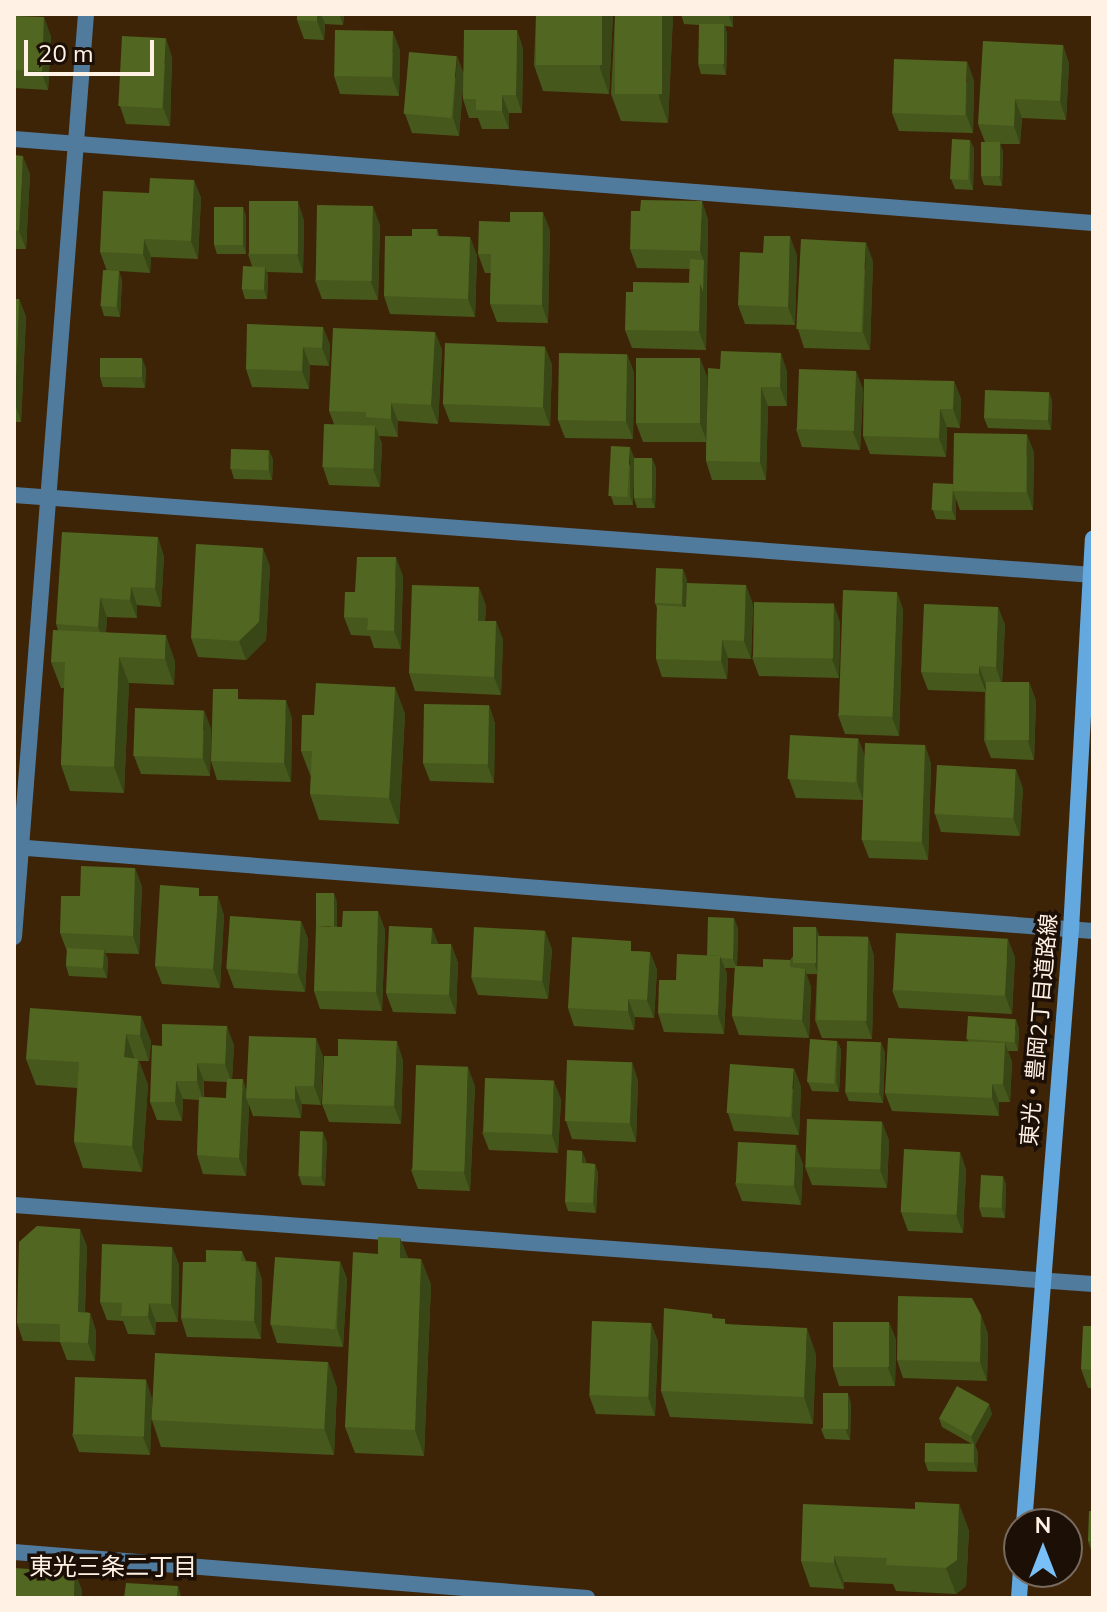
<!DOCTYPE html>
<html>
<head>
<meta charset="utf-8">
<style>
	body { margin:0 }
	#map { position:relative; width:1107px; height:1612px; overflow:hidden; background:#3e2407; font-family:"Nunito Sans","Noto Sans JP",sans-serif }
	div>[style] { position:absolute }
	.street>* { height:16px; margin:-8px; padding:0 8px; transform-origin:8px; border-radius:8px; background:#517b9d }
	.secondary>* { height:16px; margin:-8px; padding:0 8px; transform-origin:8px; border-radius:8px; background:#63a8df }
	.wall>* { inset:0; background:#46581c }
	.shaded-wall>* { inset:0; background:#394717 }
	.building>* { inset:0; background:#516621; transform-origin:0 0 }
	span { translate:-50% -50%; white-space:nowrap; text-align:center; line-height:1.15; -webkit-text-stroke:7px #1c1006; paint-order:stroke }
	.street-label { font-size:22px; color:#fff1e4 }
	.neighbourhood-label { font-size:24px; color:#fff1e4 }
	.frame { position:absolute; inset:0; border:16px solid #fff1e4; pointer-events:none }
	.north { position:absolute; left:1003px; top:1508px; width:80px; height:80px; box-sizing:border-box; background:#1c1006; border:2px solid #776a5f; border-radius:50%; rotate:0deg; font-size:22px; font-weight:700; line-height:32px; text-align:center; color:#fff1e4 }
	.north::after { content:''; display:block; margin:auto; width:28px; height:36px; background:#79bff8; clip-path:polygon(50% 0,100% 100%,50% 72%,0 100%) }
	.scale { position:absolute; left:24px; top:40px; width:130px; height:36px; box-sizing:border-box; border:4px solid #fff1e4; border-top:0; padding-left:10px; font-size:24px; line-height:28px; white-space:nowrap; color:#fff1e4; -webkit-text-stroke:6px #1c1006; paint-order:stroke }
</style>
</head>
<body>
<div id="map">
	<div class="street">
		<div style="left:14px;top:139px;width:1082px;rotate:4.45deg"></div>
		<div style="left:14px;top:495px;width:1082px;rotate:4.24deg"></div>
		<div style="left:14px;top:847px;width:1082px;rotate:4.45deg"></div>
		<div style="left:14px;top:937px;width:926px;rotate:-85.54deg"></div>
		<div style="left:14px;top:1205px;width:1082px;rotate:4.19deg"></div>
		<div style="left:14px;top:1552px;width:575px;rotate:4.59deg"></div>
	</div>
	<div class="secondary">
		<div style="left:1024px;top:1524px;width:596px;rotate:-85.48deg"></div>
		<div style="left:1071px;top:930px;width:392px;rotate:-86.8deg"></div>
		<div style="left:1019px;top:1598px;width:26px;rotate:-86deg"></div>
	</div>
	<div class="wall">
		<div style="clip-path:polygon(297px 14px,344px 14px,343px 25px,325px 24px,324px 40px,304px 39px,297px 20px)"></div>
		<div style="clip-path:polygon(536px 14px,613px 14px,609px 94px,543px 91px,534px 65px)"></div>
		<div style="clip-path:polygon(615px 14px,673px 14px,668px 123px,621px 121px,611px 94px)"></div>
		<div style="clip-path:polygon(681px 14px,733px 14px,733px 27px,725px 26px,727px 34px,726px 75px,701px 74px,698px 64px,699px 25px,684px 24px)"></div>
		<div style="clip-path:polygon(841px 14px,900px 14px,900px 15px)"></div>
		<div style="clip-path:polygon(14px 16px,51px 36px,48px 90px,14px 88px)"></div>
		<div style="clip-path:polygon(517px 30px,523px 49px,522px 113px,509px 113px,509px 129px,482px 129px,478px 118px,469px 118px,463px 99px,463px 86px,459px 136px,412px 133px,405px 114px,463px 72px)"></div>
		<div style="clip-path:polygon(1063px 45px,1069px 64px,1066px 120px,1022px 118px,1020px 144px,1000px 144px,1003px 152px,1002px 186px,984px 185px,981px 176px,985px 142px,978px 124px)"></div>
		<div style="clip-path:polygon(400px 50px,399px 96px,340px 94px,334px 76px)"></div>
		<div style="clip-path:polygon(172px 57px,170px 126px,126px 124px,120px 106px)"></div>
		<div style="clip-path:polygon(974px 80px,973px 133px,899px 131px,892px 113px)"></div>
		<div style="clip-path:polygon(970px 140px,974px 149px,973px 190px,955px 189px,951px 179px)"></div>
		<div style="clip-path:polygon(14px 155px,30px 174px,26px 249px,14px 249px)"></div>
		<div style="clip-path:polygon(194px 180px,201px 198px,198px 259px,151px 257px,150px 273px,119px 271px,122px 281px,120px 317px,104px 316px,101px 306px,107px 271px,100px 252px,149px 193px)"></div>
		<div style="clip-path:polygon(702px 201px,708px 220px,706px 350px,632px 348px,625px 330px,633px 292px,689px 283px,690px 269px,637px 268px,630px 249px,640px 211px)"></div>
		<div style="clip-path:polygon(243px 207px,246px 217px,246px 254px,217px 254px,214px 245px)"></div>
		<div style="clip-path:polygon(304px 220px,303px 273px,267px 272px,268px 276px,267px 299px,245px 299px,242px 289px,252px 266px,248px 254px)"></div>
		<div style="clip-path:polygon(380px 225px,378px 300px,322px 299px,315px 280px)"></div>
		<div style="clip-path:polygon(437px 229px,439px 236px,470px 237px,477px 256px,475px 317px,390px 314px,384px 296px,412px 236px)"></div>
		<div style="clip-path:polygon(550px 230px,548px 323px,497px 322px,490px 304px,491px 273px,485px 273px,478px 254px)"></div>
		<div style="clip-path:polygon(797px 255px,795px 325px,745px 324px,738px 305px)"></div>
		<div style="clip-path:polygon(873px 261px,870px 350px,804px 348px,798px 329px)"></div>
		<div style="clip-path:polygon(14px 299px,19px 299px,26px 317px,21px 422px,14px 422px)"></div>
		<div style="clip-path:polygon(323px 327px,330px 345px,329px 366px,310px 365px,309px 389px,252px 387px,246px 369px)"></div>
		<div style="clip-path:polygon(435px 332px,442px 350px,438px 424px,398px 421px,398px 437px,379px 436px,382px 444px,380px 487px,329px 485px,323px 467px,334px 424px,329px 411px)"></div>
		<div style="clip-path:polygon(545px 347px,552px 365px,550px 426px,450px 422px,443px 404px)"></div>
		<div style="clip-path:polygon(627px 354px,634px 373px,633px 439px,565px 438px,558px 420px)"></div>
		<div style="clip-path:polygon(146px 368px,145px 388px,103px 387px,100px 377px)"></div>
		<div style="clip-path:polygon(787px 371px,787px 406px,768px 406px,766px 480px,712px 480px,706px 461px,706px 442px,643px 442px,636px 423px,707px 376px,707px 418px)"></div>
		<div style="clip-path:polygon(856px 371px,863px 390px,860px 450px,802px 447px,796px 429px)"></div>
		<div style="clip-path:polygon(954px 381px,961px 399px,960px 428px,947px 427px,946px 457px,870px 454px,863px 436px)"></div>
		<div style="clip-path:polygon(1049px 392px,1052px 401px,1051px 430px,988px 428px,984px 418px)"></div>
		<div style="clip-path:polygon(1034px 452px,1033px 510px,960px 510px,956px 499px,956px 520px,936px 519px,933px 510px,953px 485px)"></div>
		<div style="clip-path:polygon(634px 457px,633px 505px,614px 505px,611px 496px)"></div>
		<div style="clip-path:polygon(273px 459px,272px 480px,234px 479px,231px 469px)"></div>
		<div style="clip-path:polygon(656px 467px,655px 508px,637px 508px,634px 498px)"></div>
		<div style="clip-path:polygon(164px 556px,161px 607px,137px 605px,137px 618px,107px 617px,106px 632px,175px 661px,174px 685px,129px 683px,124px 793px,70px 791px,61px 765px,64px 688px,61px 688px,51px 662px,58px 630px,56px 624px)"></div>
		<div style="clip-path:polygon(270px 566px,266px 640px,246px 660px,198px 657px,191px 638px)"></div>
		<div style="clip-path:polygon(403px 576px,401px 649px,374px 648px,370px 636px,351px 635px,344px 617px,355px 592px)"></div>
		<div style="clip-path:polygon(687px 579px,686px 599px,753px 604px,751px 659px,728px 658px,727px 679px,662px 677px,656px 659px,657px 608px,655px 603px)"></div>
		<div style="clip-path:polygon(897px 592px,903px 610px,899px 736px,845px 734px,838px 715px)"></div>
		<div style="clip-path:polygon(486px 605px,485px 621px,496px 621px,503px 640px,501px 695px,415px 691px,409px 673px)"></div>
		<div style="clip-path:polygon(998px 607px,1005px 625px,1002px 682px,1029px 682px,1036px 701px,1034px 760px,991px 758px,984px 740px,985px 692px,928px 690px,921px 672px)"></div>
		<div style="clip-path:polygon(840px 622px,839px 678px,759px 676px,752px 657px)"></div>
		<div style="clip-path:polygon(395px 687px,405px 714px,399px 824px,319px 820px,310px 794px,311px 777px,301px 751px,314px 715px)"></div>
		<div style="clip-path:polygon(242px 699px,292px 718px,291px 782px,217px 780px,211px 761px)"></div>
		<div style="clip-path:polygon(489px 705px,495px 724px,494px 783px,430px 781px,423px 763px)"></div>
		<div style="clip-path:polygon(211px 728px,210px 776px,141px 774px,134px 756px)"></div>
		<div style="clip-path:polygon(858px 738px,865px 757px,863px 800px,796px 798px,789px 779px)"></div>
		<div style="clip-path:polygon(925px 745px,931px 764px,928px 860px,869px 858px,862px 840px)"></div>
		<div style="clip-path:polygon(1023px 788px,1020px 836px,941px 832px,935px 814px)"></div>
		<div style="clip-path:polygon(135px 868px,142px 887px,139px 954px,105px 953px,108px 959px,107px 978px,69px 976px,66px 966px,67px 951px,60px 933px)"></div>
		<div style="clip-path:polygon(202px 896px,224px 915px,220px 988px,162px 984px,155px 966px)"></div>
		<div style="clip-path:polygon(337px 902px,337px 927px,342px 927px,378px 911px,385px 930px,382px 1011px,320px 1009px,314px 991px)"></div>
		<div style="clip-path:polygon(301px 921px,308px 939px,305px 992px,234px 988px,227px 969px)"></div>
		<div style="clip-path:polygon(816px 927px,819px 936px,868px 937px,874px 956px,872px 1039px,822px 1038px,815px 1020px,817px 974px,806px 974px,811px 987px,809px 1038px,739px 1035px,732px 1016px,735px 968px,725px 968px,727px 974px,724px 1034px,664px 1032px,658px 1013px,676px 980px,707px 955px,738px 928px,737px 966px,763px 967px,790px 960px)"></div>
		<div style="clip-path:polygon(432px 928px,438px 944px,451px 944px,458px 963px,456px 1014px,393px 1012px,386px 993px)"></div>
		<div style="clip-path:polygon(545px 931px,552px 950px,548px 999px,478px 995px,471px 977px)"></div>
		<div style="clip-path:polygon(635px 951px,650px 952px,657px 970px,654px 1018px,635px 1017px,634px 1030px,574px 1026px,568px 1008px)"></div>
		<div style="clip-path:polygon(1015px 957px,1012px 1014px,899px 1008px,892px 990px)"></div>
		<div style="clip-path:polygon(141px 1016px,151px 1042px,149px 1061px,139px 1061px,148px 1085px,142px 1172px,83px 1168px,74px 1142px,77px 1088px,36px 1085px,26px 1059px)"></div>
		<div style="clip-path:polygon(1019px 1028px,1018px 1051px,1008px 1051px,1012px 1062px,1010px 1102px,999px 1102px,999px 1116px,892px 1111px,885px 1093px,968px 1042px,967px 1039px)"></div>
		<div style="clip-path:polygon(evenodd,316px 1038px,323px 1057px,321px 1105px,302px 1104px,301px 1118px,253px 1116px,249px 1105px,246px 1176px,203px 1174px,197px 1155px,199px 1100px,183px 1099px,182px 1121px,157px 1120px,150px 1102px,162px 1046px,234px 1045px,232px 1079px,246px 1090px,316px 1038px,204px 1081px,227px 1082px,226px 1098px,204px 1097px,204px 1081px)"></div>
		<div style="clip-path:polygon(837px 1041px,841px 1050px,839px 1092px,812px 1091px,808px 1082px)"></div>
		<div style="clip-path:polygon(885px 1052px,883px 1103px,849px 1101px,845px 1092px)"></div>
		<div style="clip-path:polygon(403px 1060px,401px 1124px,329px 1122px,322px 1104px)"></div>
		<div style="clip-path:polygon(632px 1062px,638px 1081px,636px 1142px,572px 1139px,566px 1121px)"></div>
		<div style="clip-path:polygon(475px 1086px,470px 1191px,418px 1189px,411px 1170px)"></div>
		<div style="clip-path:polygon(801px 1086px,799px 1135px,734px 1131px,728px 1113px)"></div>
		<div style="clip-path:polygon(561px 1099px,558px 1153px,489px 1150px,482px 1132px)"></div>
		<div style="clip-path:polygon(882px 1122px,889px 1141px,887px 1188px,812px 1185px,805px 1167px)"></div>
		<div style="clip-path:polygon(327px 1142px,325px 1186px,302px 1185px,299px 1176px)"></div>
		<div style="clip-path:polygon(960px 1152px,966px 1170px,963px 1233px,908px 1231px,901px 1212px)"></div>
		<div style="clip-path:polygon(586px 1160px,586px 1163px,595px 1164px,598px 1173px,596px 1213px,568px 1211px,565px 1202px)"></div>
		<div style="clip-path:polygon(803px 1164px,801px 1205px,742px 1201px,735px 1183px)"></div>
		<div style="clip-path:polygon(1003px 1176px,1006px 1185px,1005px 1218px,982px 1217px,979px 1207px)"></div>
		<div style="clip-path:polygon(80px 1229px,87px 1247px,85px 1312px,90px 1313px,96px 1331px,95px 1361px,67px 1360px,60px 1342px,23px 1341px,17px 1323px)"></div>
		<div style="clip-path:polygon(400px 1238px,408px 1258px,421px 1259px,431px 1285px,424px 1456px,355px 1453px,345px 1427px,378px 1254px)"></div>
		<div style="clip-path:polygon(172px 1247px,179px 1265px,178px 1322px,156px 1322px,155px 1335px,128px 1334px,123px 1321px,107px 1320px,100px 1302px)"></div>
		<div style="clip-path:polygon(242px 1251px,246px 1261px,256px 1262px,262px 1280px,261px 1339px,187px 1337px,181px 1318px,206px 1262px)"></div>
		<div style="clip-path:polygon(340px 1261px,347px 1279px,343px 1347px,277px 1343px,271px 1325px)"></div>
		<div style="clip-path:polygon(712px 1314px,713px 1319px,727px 1324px,816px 1354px,813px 1424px,670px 1417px,661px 1391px)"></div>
		<div style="clip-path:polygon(889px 1322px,896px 1340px,895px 1386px,839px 1386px,833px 1367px)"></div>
		<div style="clip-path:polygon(651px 1323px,658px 1342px,655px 1416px,596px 1414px,589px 1395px)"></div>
		<div style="clip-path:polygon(1093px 1326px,1093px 1388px,1088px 1388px,1081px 1369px)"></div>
		<div style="clip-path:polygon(988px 1333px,987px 1381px,903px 1378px,897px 1360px)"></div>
		<div style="clip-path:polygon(328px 1362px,337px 1388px,334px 1455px,161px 1447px,152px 1420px)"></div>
		<div style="clip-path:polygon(146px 1380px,152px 1399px,150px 1455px,79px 1452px,72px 1434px)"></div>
		<div style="clip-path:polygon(851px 1403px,850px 1440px,825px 1439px,821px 1429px)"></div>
		<div style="clip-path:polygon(992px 1414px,975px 1445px,978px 1453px,977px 1472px,928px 1471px,925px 1462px,972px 1444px,942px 1427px,939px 1418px)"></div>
		<div style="clip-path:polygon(959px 1504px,969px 1531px,966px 1586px,956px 1594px,896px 1591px,893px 1584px,844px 1582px,844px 1589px,810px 1587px,801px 1561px,915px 1509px)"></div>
		<div style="clip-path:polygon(1093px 1511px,1093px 1556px,1088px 1541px)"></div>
	</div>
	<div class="shaded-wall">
		<div style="clip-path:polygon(317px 14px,321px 14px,325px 24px,324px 40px,317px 21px)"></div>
		<div style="clip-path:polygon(339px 14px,344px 14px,343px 25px)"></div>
		<div style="clip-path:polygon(602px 14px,613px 14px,609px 94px,600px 68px)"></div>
		<div style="clip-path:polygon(662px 14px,673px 14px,668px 123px,659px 97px)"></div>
		<div style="clip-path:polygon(728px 14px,733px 14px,733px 27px)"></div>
		<div style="clip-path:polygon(44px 17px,51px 36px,48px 90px,41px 71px)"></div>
		<div style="clip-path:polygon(724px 24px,727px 34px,726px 75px,723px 65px)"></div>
		<div style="clip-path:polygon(517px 30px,523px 49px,522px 113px,516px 95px)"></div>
		<div style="clip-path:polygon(393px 31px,400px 50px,399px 96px,392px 77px)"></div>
		<div style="clip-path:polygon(166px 38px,172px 57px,170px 126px,163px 107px)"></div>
		<div style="clip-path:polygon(1063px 45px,1069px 64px,1066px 120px,1060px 101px)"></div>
		<div style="clip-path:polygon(457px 56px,464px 74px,459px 136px,453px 118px)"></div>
		<div style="clip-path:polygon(967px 61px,974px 80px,973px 133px,966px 114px)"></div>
		<div style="clip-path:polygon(502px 95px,509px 113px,509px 129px,502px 111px)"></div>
		<div style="clip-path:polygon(1015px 99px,1022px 118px,1020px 144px,1014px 126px)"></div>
		<div style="clip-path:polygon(970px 140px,974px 149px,973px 190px,970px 180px)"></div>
		<div style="clip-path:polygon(1000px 142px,1003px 152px,1002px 186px,999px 176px)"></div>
		<div style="clip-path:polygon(23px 156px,30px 174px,26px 249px,19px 231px)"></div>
		<div style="clip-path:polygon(194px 180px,201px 198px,198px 259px,191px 241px)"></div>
		<div style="clip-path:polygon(298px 201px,304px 220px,303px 273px,297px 254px)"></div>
		<div style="clip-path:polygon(702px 201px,708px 220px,707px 269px,700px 251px)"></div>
		<div style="clip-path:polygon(373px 206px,380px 225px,378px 300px,371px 282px)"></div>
		<div style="clip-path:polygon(243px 207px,246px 217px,246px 254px,243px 245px)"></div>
		<div style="clip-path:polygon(543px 212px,550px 230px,548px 323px,542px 305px)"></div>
		<div style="clip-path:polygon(790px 236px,797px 255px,795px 325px,788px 307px)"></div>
		<div style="clip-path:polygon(470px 237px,477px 256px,475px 317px,468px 299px)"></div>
		<div style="clip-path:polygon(144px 239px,151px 257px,150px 273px,143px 254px)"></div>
		<div style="clip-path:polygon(866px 242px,873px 261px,870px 350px,863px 332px)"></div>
		<div style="clip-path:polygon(704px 260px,707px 269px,706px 350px,699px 331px,700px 283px)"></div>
		<div style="clip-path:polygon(265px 267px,268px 276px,267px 299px,264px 290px)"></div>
		<div style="clip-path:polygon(119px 271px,122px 281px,120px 317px,117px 307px)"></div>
		<div style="clip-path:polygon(19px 299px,26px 317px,21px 422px,15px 404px)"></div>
		<div style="clip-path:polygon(323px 327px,330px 345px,329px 366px,322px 348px)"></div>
		<div style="clip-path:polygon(435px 332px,442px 350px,438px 424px,431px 405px)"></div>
		<div style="clip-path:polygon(303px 347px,310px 365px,309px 389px,302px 371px)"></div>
		<div style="clip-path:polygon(545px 347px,552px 365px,550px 426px,543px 407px)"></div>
		<div style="clip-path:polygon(781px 353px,787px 371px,787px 406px,780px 387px)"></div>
		<div style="clip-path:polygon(627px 354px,634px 373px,633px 439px,626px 421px)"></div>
		<div style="clip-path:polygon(142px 358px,146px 368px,145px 388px,142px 378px)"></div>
		<div style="clip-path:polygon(700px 358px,707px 376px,707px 442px,700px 423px)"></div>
		<div style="clip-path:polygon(856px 371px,863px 390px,860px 450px,853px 432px)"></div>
		<div style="clip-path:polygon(954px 381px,961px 399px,960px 428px,953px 409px)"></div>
		<div style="clip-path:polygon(761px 387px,768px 406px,766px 480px,760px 462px)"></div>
		<div style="clip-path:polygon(1049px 392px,1052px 401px,1051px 430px,1048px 421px)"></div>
		<div style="clip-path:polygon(391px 403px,398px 421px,398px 437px,391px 419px)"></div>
		<div style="clip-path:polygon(940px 409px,947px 427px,946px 457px,939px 438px)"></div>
		<div style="clip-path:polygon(375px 426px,382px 444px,380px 487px,373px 469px)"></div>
		<div style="clip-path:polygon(1027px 434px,1034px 452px,1033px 510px,1027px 492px)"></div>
		<div style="clip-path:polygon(630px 447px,634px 457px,633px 505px,630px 496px)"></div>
		<div style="clip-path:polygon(269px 450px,273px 459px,272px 480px,269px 471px)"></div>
		<div style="clip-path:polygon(652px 458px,656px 467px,655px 508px,651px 498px)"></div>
		<div style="clip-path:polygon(953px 491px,956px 499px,956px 520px,952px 510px)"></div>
		<div style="clip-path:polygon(158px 537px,164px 556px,161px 607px,155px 588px)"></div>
		<div style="clip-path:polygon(263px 548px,270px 566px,266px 640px,246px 660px,239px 641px)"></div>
		<div style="clip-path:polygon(396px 557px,403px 576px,401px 649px,394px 631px)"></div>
		<div style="clip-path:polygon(683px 569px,687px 579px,686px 613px,682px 604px)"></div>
		<div style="clip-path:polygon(746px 585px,753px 604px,751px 659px,744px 641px)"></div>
		<div style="clip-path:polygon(131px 587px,137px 605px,137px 618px,130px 600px)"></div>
		<div style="clip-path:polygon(479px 587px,486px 605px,484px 639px,478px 621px)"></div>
		<div style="clip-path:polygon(897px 592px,903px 610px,899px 736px,892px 717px)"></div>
		<div style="clip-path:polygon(100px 598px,107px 617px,105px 645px,98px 627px)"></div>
		<div style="clip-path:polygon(834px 604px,840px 622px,839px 678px,832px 659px)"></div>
		<div style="clip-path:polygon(998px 607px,1005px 625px,1002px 686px,996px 667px)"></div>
		<div style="clip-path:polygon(496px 621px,503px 640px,501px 695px,494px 677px)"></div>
		<div style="clip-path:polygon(166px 635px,175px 661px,174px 685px,165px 659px)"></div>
		<div style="clip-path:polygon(722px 640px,728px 658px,727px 679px,721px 661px)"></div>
		<div style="clip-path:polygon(119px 657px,129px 683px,124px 793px,114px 767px)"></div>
		<div style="clip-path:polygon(979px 666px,986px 685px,986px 692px,979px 674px)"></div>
		<div style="clip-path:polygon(1029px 682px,1036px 701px,1034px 760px,1028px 741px)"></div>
		<div style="clip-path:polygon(395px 687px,405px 714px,399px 824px,389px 798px)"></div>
		<div style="clip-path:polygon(286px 700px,292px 718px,291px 782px,284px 763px)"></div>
		<div style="clip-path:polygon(489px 705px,495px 724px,494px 783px,487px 764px)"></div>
		<div style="clip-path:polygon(204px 710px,211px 728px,210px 776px,203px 758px)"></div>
		<div style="clip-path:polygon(858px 738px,865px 757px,863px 800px,857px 782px)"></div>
		<div style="clip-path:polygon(925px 745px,931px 764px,928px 860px,922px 842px)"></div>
		<div style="clip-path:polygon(1016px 769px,1023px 788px,1020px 836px,1013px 818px)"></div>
		<div style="clip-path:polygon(135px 868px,142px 887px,139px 954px,133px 936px)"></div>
		<div style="clip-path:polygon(334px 893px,337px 902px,337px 935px,334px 926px)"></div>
		<div style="clip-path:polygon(218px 896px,224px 915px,220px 988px,213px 969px)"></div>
		<div style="clip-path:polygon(378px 911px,385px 930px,382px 1011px,376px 992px)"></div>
		<div style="clip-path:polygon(734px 918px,738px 928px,737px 969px,733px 959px)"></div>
		<div style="clip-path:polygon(301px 921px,308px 939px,305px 992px,298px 974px)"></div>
		<div style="clip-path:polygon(816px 927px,820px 937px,818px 974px,815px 965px)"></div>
		<div style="clip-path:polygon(432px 928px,439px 946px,431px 944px)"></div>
		<div style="clip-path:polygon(545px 931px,552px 950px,548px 999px,542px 980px)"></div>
		<div style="clip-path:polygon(868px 937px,874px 956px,872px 1039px,865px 1020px)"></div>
		<div style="clip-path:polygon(1008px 939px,1015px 957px,1012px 1014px,1005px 995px)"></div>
		<div style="clip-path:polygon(451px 944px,458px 963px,456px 1014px,449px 995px)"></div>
		<div style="clip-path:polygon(104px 950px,108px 959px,107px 978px,103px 968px)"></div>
		<div style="clip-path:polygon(650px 952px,657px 970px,654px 1018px,647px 1000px)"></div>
		<div style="clip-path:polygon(720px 956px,727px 974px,724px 1034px,718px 1015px)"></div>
		<div style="clip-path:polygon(805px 969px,811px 987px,809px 1038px,802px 1020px)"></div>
		<div style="clip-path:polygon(628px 999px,635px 1017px,634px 1030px,628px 1011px)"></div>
		<div style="clip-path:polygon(141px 1016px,151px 1042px,149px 1061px,140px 1035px)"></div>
		<div style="clip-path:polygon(1016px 1019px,1019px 1028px,1018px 1051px,1015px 1042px)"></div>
		<div style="clip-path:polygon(227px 1026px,234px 1045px,232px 1083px,225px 1064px)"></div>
		<div style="clip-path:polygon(126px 1034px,135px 1060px,124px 1057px)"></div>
		<div style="clip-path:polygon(316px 1038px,323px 1057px,321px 1105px,314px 1086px)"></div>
		<div style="clip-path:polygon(397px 1041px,403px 1060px,401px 1124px,394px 1106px)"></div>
		<div style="clip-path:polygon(837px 1041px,841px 1050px,839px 1092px,836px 1082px)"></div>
		<div style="clip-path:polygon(881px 1042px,885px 1052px,883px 1103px,879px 1093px)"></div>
		<div style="clip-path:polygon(1005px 1043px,1012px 1062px,1010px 1102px,1003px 1084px)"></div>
		<div style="clip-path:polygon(138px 1059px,148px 1085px,142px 1172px,132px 1146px)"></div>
		<div style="clip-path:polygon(632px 1062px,638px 1081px,636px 1142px,630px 1123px)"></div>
		<div style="clip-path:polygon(197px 1063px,204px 1081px,203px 1100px,197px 1081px)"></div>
		<div style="clip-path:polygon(468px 1067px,475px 1086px,470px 1191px,464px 1173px)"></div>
		<div style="clip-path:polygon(794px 1068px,801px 1086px,799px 1135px,792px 1117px)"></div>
		<div style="clip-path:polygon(243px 1079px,249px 1098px,246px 1098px,249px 1105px,246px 1176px,239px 1158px)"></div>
		<div style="clip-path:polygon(176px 1081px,183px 1099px,182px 1121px,175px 1102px)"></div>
		<div style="clip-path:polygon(554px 1081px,561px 1099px,558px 1153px,552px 1135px)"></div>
		<div style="clip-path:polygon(992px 1084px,999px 1102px,999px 1116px,992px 1098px)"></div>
		<div style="clip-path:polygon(295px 1086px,302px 1104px,301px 1118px,295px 1099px)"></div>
		<div style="clip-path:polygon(882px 1122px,889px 1141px,887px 1188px,880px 1170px)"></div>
		<div style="clip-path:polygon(323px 1132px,327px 1142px,325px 1186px,321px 1177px)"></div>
		<div style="clip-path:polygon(796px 1145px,803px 1164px,801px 1205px,794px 1186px)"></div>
		<div style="clip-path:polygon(582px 1151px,586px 1160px,585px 1172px,582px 1163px)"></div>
		<div style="clip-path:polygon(960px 1152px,966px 1170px,963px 1233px,956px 1215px)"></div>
		<div style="clip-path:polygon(595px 1164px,598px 1173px,596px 1213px,593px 1203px)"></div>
		<div style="clip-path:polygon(1003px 1176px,1006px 1185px,1005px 1218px,1002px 1209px)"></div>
		<div style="clip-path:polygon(80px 1229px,87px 1247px,84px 1330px,78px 1312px)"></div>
		<div style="clip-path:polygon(400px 1238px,410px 1264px,400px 1258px)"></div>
		<div style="clip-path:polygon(172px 1247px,179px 1265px,178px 1322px,171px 1304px)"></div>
		<div style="clip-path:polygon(421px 1259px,431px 1285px,424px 1456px,415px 1430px)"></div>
		<div style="clip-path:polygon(340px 1261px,347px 1279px,343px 1347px,337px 1328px)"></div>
		<div style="clip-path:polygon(256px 1262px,262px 1280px,261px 1339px,254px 1321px)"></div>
		<div style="clip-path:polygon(149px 1303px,156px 1322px,155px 1335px,148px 1316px)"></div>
		<div style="clip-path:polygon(90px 1313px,96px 1331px,95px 1361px,88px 1343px)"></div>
		<div style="clip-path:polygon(981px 1315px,988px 1333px,987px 1381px,980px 1362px)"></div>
		<div style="clip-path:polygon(889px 1322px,896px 1340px,895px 1386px,888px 1368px)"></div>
		<div style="clip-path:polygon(651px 1323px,658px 1342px,655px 1416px,648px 1397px)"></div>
		<div style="clip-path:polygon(807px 1328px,816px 1354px,813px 1424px,804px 1397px)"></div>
		<div style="clip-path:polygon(328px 1362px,337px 1388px,334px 1455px,324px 1428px)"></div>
		<div style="clip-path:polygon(146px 1380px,152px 1399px,150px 1455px,143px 1437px)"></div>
		<div style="clip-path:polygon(848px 1393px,851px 1403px,850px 1440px,846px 1431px)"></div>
		<div style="clip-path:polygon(989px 1404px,992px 1414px,975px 1445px,978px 1453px,977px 1472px,974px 1462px,974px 1444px,971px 1436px)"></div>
		<div style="clip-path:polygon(959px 1504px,969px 1531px,966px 1586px,956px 1594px,946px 1568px)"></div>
		<div style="clip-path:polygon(834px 1556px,844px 1582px,844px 1589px,834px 1563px)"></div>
		<div style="clip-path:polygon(75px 1572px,82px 1590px,82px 1598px,74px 1598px)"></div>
		<div style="clip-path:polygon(178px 1586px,181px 1596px,181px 1598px,177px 1598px)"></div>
	</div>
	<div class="building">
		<div style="clip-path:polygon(297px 14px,317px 14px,317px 21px,297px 20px)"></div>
		<div style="left:536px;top:14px;width:66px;height:51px"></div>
		<div style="left:615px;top:14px;width:47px;height:80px"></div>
		<div style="left:14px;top:16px;width:30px;height:54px;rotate:2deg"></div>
		<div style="left:699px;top:24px;width:25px;height:40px"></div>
		<div style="left:335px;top:30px;width:58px;height:46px;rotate:1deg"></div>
		<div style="clip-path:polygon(464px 30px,517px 30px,516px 95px,502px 95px,502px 111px,476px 110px,476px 99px,463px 99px)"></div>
		<div style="left:122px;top:36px;width:44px;height:70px;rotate:3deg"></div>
		<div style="clip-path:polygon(983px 41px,1063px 45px,1060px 101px,1015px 99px,1014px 126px,978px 124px)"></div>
		<div style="left:409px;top:52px;width:48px;height:62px;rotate:5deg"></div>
		<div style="left:894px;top:59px;width:73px;height:54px;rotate:2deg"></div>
		<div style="left:952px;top:139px;width:18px;height:40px;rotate:3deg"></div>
		<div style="left:981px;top:142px;width:19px;height:34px"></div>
		<div style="clip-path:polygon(14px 155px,23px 156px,19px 231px,14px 230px)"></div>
		<div style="clip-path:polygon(150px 178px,194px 180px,191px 241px,144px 239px,143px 254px,100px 252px,103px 191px,149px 193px)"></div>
		<div style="clip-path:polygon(641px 200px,702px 201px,700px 251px,630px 249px,631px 211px,640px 211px)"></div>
		<div style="left:249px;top:201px;width:49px;height:53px"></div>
		<div style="left:317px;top:205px;width:56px;height:75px;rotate:1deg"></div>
		<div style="left:214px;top:207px;width:29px;height:38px"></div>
		<div style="clip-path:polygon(510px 212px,543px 212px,542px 305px,490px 304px,491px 254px,478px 254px,479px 221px,510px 222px)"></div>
		<div style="clip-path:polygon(412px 229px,437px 229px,436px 236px,470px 237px,468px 299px,384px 296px,385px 236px,412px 236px)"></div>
		<div style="clip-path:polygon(764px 236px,790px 236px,788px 307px,738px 305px,740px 252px,763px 253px)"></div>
		<div style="left:801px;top:239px;width:65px;height:90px;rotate:3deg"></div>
		<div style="clip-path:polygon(690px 259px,704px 260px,703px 292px,700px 283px,689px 283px)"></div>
		<div style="left:243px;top:266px;width:22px;height:23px;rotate:3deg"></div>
		<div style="left:103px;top:270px;width:16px;height:36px;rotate:4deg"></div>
		<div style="clip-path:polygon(633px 282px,700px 283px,699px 331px,625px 330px,626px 292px,633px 292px)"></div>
		<div style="clip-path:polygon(14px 299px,19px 299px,15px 404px,14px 404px)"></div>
		<div style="clip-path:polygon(247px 324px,323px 327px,322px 348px,303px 347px,302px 371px,246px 369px)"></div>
		<div style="clip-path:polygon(333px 328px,435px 332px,431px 405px,391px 403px,391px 419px,366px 417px,366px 412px,329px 411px)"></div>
		<div style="left:445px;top:343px;width:100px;height:61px;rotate:2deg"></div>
		<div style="clip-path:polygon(721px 351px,781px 353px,780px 387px,761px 387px,760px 462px,706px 461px,708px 368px,720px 369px)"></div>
		<div style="left:559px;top:353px;width:68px;height:67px;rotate:1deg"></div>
		<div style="left:100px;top:358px;width:42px;height:19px"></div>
		<div style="left:636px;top:358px;width:64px;height:65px"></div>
		<div style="left:799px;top:369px;width:57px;height:60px;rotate:2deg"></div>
		<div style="clip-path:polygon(864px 379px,954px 381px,953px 409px,940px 409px,939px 438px,863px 436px)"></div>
		<div style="left:985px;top:390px;width:64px;height:28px;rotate:2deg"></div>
		<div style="left:324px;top:424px;width:51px;height:43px;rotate:2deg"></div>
		<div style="left:954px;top:433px;width:73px;height:58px;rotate:1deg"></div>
		<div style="left:611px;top:446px;width:19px;height:50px;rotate:3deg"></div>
		<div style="left:231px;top:449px;width:38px;height:20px;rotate:2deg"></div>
		<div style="left:634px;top:458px;width:18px;height:40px"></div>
		<div style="left:933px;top:483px;width:20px;height:27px;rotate:3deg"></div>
		<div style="clip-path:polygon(62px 532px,158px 537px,155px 588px,131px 587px,130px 600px,100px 598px,98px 627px,56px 624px)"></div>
		<div style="clip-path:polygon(196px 544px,263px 548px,259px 622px,239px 641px,191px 638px)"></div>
		<div style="clip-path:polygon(357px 557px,396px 557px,394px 631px,367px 630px,368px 618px,344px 617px,345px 592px,355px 592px)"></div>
		<div style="left:656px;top:568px;width:27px;height:35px;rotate:2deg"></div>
		<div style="clip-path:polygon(687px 583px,746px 585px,744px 641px,722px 640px,721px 661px,656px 659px,657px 605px,686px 607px)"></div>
		<div style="clip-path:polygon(412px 585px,479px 587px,478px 621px,496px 621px,494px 677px,409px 673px)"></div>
		<div style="left:843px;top:590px;width:54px;height:125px;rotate:2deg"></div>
		<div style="left:754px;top:602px;width:80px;height:55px;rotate:1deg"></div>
		<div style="clip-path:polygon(924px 604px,998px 607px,996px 667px,979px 666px,979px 674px,921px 672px)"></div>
		<div style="clip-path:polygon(53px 630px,166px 635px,165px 659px,119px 657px,114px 767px,61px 765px,65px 662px,51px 662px)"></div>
		<div style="left:986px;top:682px;width:43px;height:58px"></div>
		<div style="clip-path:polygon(316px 683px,395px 687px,389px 798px,310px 794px,312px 751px,301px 751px,302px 715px,314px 715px)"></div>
		<div style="clip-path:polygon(213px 689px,238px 689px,238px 699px,286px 700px,284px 763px,211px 761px)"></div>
		<div style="left:424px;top:704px;width:65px;height:59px;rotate:1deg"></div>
		<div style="left:135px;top:708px;width:69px;height:48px;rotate:2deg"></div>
		<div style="left:790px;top:735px;width:68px;height:44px;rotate:3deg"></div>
		<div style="left:865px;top:743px;width:60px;height:97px;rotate:2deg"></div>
		<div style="left:937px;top:765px;width:79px;height:49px;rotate:3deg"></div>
		<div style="clip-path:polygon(81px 866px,135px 868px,133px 936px,60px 933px,61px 896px,80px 896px)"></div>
		<div style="clip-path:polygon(160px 885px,199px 888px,199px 896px,218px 896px,213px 969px,155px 966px)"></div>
		<div style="left:316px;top:893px;width:18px;height:33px"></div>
		<div style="clip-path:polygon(343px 911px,378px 911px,376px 992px,314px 991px,316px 926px,342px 927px)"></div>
		<div style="left:230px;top:916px;width:71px;height:53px;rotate:4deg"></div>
		<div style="clip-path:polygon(708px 917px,734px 918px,733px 959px,721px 958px,720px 956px,707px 955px)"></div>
		<div style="clip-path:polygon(389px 926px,432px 928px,431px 944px,451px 944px,449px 995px,386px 993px)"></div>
		<div style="left:474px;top:927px;width:71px;height:50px;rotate:3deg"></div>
		<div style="left:793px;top:927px;width:23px;height:36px"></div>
		<div style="left:896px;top:933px;width:112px;height:57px;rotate:3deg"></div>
		<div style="left:818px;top:936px;width:50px;height:84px;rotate:1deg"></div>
		<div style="clip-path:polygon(572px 937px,631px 941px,631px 951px,650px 952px,647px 1000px,628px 999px,628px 1011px,568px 1008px)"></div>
		<div style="left:67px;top:948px;width:37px;height:18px;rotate:3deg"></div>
		<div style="clip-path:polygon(677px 954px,720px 956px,718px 1015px,658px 1013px,659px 980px,676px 980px)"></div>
		<div style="clip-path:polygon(763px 959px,790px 960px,790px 967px,805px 969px,802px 1020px,732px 1016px,735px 966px,763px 967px)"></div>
		<div style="clip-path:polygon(30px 1008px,141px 1016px,140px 1035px,126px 1034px,124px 1057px,138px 1059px,132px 1146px,74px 1142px,79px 1062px,26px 1059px)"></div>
		<div style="left:968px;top:1016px;width:48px;height:23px;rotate:4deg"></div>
		<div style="clip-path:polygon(162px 1024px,227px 1026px,225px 1064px,197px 1063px,197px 1081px,176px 1081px,175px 1102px,150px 1102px,152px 1045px,162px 1046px)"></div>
		<div style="clip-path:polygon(249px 1036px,316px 1038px,314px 1086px,295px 1086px,295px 1099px,246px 1098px)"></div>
		<div style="clip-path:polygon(888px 1038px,1005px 1043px,1003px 1084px,992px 1084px,992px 1098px,885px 1093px)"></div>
		<div style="clip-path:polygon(338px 1039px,397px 1041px,394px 1106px,322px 1104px,324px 1056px,338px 1056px)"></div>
		<div style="left:810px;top:1039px;width:27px;height:43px;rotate:4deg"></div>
		<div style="left:847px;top:1041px;width:34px;height:51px;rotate:2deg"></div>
		<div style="left:567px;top:1060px;width:65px;height:61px;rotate:2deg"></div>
		<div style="left:730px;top:1064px;width:64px;height:49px;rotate:4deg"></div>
		<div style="left:416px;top:1065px;width:52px;height:105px;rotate:2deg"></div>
		<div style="left:485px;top:1078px;width:69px;height:54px;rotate:2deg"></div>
		<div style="clip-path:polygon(227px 1079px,243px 1079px,239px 1158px,197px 1155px,199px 1097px,226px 1098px)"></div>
		<div style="left:807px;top:1119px;width:75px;height:48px;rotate:2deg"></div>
		<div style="left:300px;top:1131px;width:23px;height:45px;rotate:2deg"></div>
		<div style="left:738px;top:1142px;width:58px;height:41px;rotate:3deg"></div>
		<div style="left:904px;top:1149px;width:56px;height:63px;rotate:3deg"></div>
		<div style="clip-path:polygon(567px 1150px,582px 1151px,582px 1163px,595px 1164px,593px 1203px,565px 1202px)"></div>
		<div style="left:981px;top:1175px;width:22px;height:32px;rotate:3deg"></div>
		<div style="clip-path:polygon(37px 1226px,80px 1229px,78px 1312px,90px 1313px,88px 1343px,60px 1342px,60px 1324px,17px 1323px,19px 1242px)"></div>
		<div style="clip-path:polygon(378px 1237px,400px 1238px,400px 1258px,421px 1259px,415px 1430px,345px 1427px,353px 1252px,378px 1254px)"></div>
		<div style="clip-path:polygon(102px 1244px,172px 1247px,171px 1304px,149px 1303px,148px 1316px,121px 1316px,122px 1303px,100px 1302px)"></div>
		<div style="clip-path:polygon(206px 1250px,242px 1251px,241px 1261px,256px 1262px,254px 1321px,181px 1318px,183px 1262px,206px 1262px)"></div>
		<div style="left:275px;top:1257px;width:65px;height:68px;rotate:4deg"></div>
		<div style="clip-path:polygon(898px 1296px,972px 1298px,981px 1315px,980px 1362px,897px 1360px)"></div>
		<div style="clip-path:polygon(664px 1308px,712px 1314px,712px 1318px,725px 1319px,725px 1324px,807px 1328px,804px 1397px,661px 1391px)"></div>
		<div style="left:592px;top:1321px;width:59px;height:74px;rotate:2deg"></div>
		<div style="left:833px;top:1322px;width:56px;height:45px"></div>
		<div style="clip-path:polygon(1083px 1326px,1093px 1326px,1093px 1370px,1081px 1369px)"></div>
		<div style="left:155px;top:1353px;width:173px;height:67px;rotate:3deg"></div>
		<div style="left:75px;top:1377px;width:71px;height:57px;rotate:2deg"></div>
		<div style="left:957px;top:1386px;width:37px;height:37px;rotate:29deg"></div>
		<div style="left:823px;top:1393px;width:25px;height:36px"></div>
		<div style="left:925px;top:1443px;width:49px;height:19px;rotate:1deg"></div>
		<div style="clip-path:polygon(915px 1502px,959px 1504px,957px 1560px,946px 1568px,886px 1565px,887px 1558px,834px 1556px,834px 1563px,801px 1561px,803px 1504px,915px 1509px)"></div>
		<div style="clip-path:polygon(1089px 1511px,1093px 1511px,1093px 1541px,1088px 1541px)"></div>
		<div style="clip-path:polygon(14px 1568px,75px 1572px,74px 1598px,14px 1598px)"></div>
		<div style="clip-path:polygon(126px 1583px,178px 1586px,177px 1598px,124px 1598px)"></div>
	</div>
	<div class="street-label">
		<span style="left:1040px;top:1030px;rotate:-85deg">東光・豊岡2丁目道路線</span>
	</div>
	<div class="neighbourhood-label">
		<span style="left:113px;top:1568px">東光三条二丁目</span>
	</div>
	<div class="frame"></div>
	<div class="north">N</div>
	<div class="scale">20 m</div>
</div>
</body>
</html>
